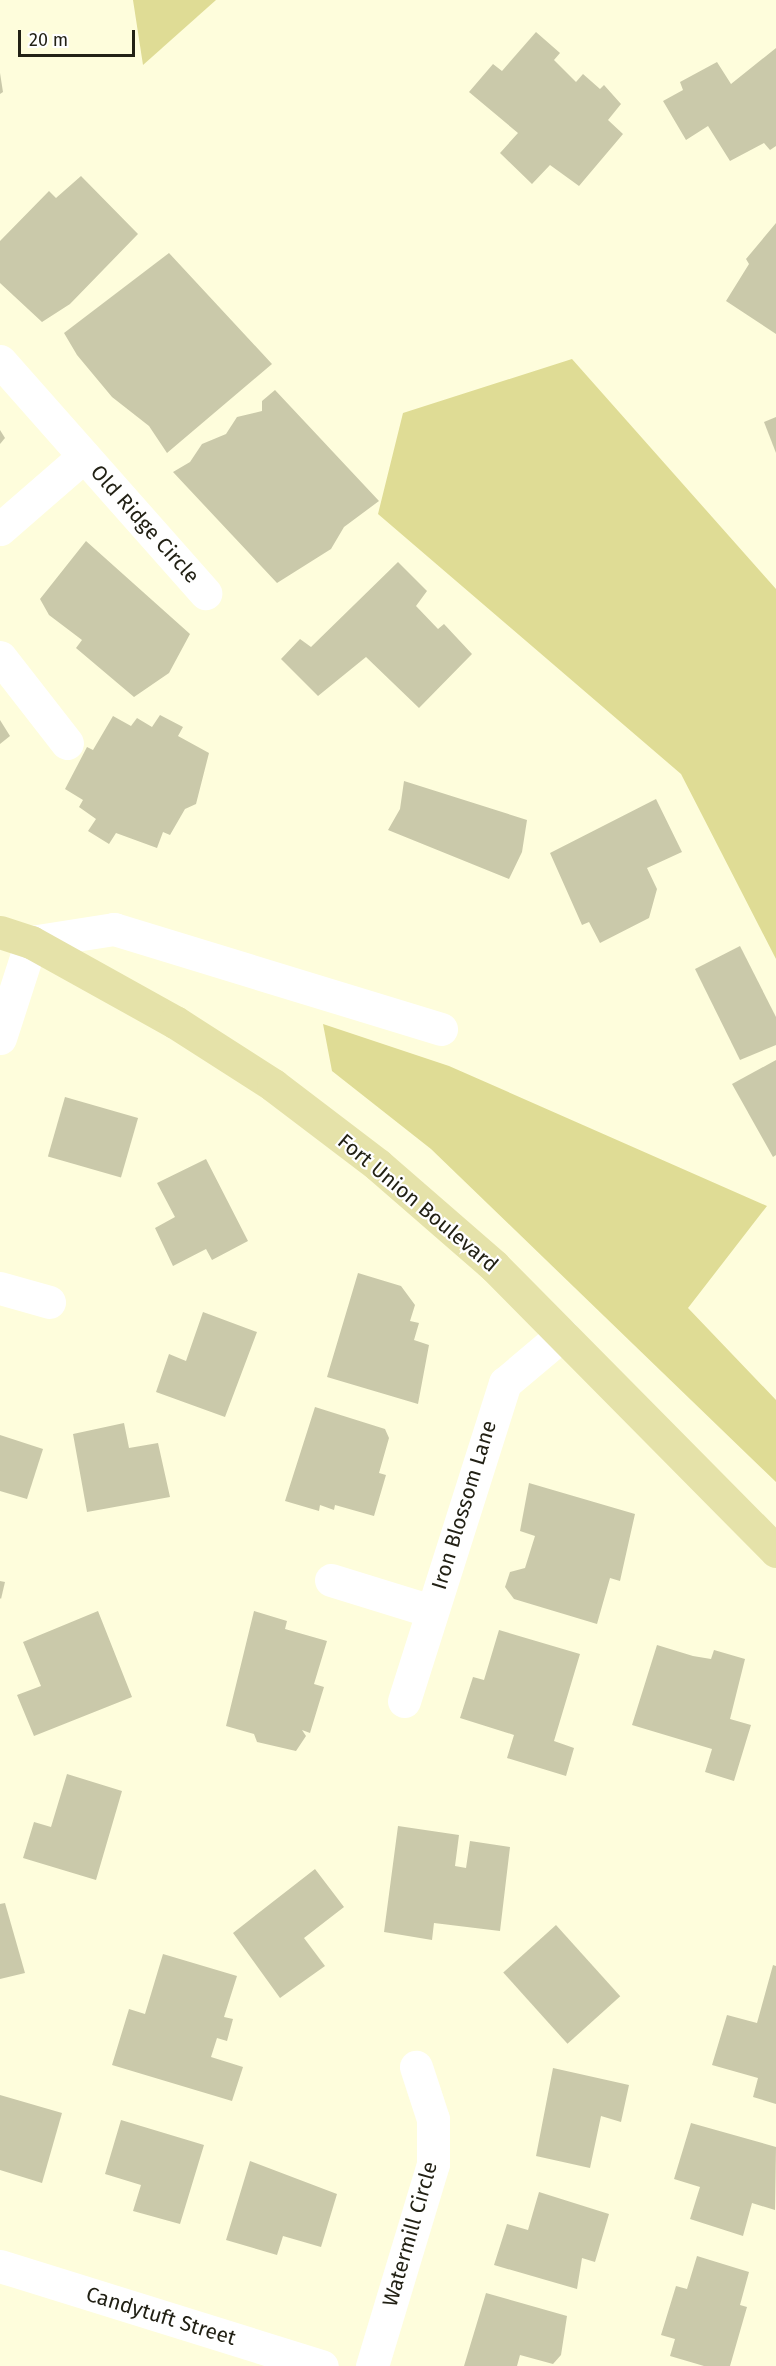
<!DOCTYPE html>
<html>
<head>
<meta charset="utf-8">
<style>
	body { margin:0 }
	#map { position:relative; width:776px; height:2366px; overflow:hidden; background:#fefddc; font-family:"Fira Sans",sans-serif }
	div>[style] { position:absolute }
	.green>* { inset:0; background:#dfdc95 }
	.building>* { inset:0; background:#cac9aa; transform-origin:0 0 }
	.minor>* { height:33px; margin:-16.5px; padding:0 16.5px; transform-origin:16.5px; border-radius:16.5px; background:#fff }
	.major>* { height:33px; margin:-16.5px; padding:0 16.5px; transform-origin:16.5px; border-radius:16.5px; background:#e5e2a9 }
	span { translate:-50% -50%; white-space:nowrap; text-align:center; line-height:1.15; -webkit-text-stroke:4.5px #fff; paint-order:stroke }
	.street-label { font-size:21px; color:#222115 }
	.scale { position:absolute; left:18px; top:30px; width:117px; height:27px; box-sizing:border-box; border:3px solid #222115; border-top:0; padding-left:8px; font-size:18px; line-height:21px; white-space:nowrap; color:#222115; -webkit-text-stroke:4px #fff; paint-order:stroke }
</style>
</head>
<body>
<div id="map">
	<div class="green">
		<div style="clip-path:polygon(133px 0,216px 0,143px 65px)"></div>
		<div style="clip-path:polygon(572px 359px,776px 589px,776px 959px,681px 774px,378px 514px,403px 413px)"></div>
		<div style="clip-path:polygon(323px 1024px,449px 1066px,767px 1206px,688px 1308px,776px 1400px,776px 1482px,431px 1149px,332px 1071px)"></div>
	</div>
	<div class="building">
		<div style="clip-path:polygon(536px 32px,560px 53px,554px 60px,576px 82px,583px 74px,600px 89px,604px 85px,621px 104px,608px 120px,623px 134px,579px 186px,550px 165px,532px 184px,500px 153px,518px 133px,469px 92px,493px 64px,502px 71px)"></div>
		<div style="clip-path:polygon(776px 48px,776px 146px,770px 150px,764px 143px,730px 161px,708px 126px,686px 140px,663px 101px,683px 90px,680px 82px,717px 62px,731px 84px)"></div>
		<div style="clip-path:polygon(0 73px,3px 92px,0 94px)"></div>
		<div style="clip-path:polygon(81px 176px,138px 234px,70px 304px,42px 322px,0 283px,0 241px,49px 191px,56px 198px)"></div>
		<div style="clip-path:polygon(776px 223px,776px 334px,726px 301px,749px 264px,746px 259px)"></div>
		<div style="clip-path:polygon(169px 253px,272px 364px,167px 453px,149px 426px,112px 397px,77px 355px,64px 333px)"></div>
		<div style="clip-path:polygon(275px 390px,379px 501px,344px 527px,331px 549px,277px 583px,173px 472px,190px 462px,202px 444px,226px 434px,237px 417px,262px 411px,262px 401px)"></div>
		<div style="clip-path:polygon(776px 417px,776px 453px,764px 422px)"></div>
		<div style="clip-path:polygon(0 430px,5px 438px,0 444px)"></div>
		<div style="clip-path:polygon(86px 541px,190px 634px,169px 673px,134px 697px,76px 648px,82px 640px,49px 615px,40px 599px)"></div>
		<div style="clip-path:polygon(398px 562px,427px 591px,416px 606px,438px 629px,444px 624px,472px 654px,419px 708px,366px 657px,318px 696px,281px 659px,300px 639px,311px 647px)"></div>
		<div style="clip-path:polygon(160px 715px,183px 727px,178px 736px,209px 753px,196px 804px,185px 809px,170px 835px,163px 832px,157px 848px,116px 833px,109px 844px,88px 831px,96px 819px,79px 807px,83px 800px,65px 789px,87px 747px,93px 750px,113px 716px,131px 726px,137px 718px,152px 727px)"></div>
		<div style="clip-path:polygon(0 720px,10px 736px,0 744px)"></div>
		<div style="clip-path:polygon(404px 781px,527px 820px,522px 852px,509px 879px,388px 830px,400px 809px)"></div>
		<div style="clip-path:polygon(656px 799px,682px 852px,647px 868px,657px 889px,649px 918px,600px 943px,589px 922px,582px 925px,550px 853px)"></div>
		<div style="clip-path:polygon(740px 946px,776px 1017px,776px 1045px,740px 1060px,695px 969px)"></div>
		<div style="clip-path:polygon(776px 1060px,776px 1155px,773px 1157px,732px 1084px)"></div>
		<div style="left:65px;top:1097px;width:76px;height:62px;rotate:16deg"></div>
		<div style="clip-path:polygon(206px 1159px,248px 1241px,212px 1260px,206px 1249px,173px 1266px,155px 1228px,175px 1217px,157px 1183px)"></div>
		<div style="clip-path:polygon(358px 1273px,401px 1286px,415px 1305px,410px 1321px,419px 1323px,414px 1340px,429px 1345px,418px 1404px,327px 1377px)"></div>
		<div style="clip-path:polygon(203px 1312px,257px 1332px,225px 1417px,156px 1392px,169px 1354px,186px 1361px)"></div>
		<div style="clip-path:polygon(315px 1407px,385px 1429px,389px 1438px,379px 1473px,386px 1475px,374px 1516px,335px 1505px,334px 1510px,320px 1505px,319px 1511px,285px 1501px)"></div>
		<div style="clip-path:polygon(124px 1423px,129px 1448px,158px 1443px,170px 1497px,87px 1512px,73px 1434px)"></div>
		<div style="clip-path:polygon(0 1435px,43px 1449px,27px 1499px,0 1491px)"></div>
		<div style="clip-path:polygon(529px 1483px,635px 1514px,620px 1581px,610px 1578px,597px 1624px,514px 1599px,505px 1587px,510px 1572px,525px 1568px,535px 1536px,520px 1531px)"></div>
		<div style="clip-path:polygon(0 1581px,5px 1582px,1px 1599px,0 1598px)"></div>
		<div style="clip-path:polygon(98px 1611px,132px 1697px,34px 1736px,17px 1695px,41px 1686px,23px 1642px)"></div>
		<div style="clip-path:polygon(254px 1611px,287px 1621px,285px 1629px,327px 1641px,314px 1684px,324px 1687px,310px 1733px,302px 1730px,306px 1736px,296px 1751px,257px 1742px,254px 1734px,226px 1726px)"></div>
		<div style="clip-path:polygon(499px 1630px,580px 1654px,554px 1741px,574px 1748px,566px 1776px,507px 1758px,514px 1735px,460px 1718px,473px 1677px,484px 1680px)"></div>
		<div style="clip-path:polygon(657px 1645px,693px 1656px,711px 1659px,714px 1650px,745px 1659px,730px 1719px,751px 1725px,734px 1781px,705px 1772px,712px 1749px,632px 1725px)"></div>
		<div style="clip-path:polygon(67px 1774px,122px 1791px,96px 1880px,23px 1858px,34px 1822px,51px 1827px)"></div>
		<div style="clip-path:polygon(398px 1826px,459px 1835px,455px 1866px,466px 1868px,470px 1841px,510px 1847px,500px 1931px,434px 1923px,432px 1940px,384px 1932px)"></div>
		<div style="clip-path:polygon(315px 1869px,344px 1907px,304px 1938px,325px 1966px,280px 1998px,233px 1933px)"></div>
		<div style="clip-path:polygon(5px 1903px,25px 1973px,0 1979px,0 1904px)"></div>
		<div style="left:556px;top:1925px;width:96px;height:71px;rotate:48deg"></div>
		<div style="clip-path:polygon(163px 1954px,237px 1976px,224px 2017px,233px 2019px,227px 2041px,217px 2038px,211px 2057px,243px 2067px,232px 2101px,112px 2065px,129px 2009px,145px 2014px)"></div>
		<div style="clip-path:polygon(773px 1965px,776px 1966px,776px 2104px,753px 2097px,758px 2078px,712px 2065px,727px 2015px,757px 2023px)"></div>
		<div style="clip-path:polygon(553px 2068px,629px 2085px,621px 2122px,601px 2116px,590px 2168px,536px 2156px)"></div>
		<div style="clip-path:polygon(0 2095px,62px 2113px,42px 2183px,0 2170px)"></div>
		<div style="clip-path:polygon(121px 2120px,204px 2145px,180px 2224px,133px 2211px,141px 2185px,105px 2174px)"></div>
		<div style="clip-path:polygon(691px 2123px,776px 2147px,775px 2210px,752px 2203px,743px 2236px,690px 2219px,700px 2187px,674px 2179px)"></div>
		<div style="clip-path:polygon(250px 2161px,337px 2194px,321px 2247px,283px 2236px,277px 2255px,226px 2240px)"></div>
		<div style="clip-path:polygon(539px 2192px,609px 2214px,595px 2262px,582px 2258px,577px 2289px,494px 2265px,507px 2224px,528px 2230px)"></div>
		<div style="clip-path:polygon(697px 2256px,749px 2272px,740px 2305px,747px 2307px,730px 2366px,704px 2366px,670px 2356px,675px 2339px,661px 2335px,676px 2286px,687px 2289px)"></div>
		<div style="clip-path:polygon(486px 2293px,567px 2316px,561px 2355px,553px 2364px,520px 2355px,517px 2366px,464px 2366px)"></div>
	</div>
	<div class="minor">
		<div style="left:0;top:361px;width:310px;rotate:48.5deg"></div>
		<div style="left:0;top:529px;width:111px;rotate:-41deg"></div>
		<div style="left:0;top:657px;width:109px;rotate:52.1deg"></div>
		<div style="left:0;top:1038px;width:101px;rotate:-72.1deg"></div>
		<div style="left:31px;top:942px;width:84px;rotate:-8.9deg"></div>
		<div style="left:114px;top:929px;width:342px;rotate:17deg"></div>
		<div style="left:0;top:1288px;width:51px;rotate:15.9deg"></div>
		<div style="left:331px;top:1580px;width:105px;rotate:17.2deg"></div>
		<div style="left:404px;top:1701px;width:334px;rotate:-72.4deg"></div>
		<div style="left:505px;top:1383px;width:75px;rotate:-40.1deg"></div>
		<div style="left:0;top:2266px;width:337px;rotate:17.3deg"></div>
		<div style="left:372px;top:2366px;width:211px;rotate:-73.2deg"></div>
		<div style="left:433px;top:2164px;width:45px;rotate:-90deg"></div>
		<div style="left:433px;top:2119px;width:55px;rotate:-108.1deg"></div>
	</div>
	<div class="major">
		<div style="left:0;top:932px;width:33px;rotate:18deg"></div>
		<div style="left:31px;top:942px;width:165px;rotate:29.1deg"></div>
		<div style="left:175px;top:1022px;width:117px;rotate:32.7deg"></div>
		<div style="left:273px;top:1085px;width:132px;rotate:37.3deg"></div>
		<div style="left:378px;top:1165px;width:154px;rotate:41deg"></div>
		<div style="left:494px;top:1266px;width:401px;rotate:45.3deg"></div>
	</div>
	<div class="street-label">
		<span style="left:145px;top:524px;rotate:48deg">Old Ridge Circle</span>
		<span style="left:418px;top:1203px;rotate:40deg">Fort Union Boulevard</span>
		<span style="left:464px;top:1505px;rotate:-73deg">Iron Blossom Lane</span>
		<span style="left:410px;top:2234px;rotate:-74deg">Watermill Circle</span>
		<span style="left:161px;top:2316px;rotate:17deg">Candytuft Street</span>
	</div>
	<div class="scale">20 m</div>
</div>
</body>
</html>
